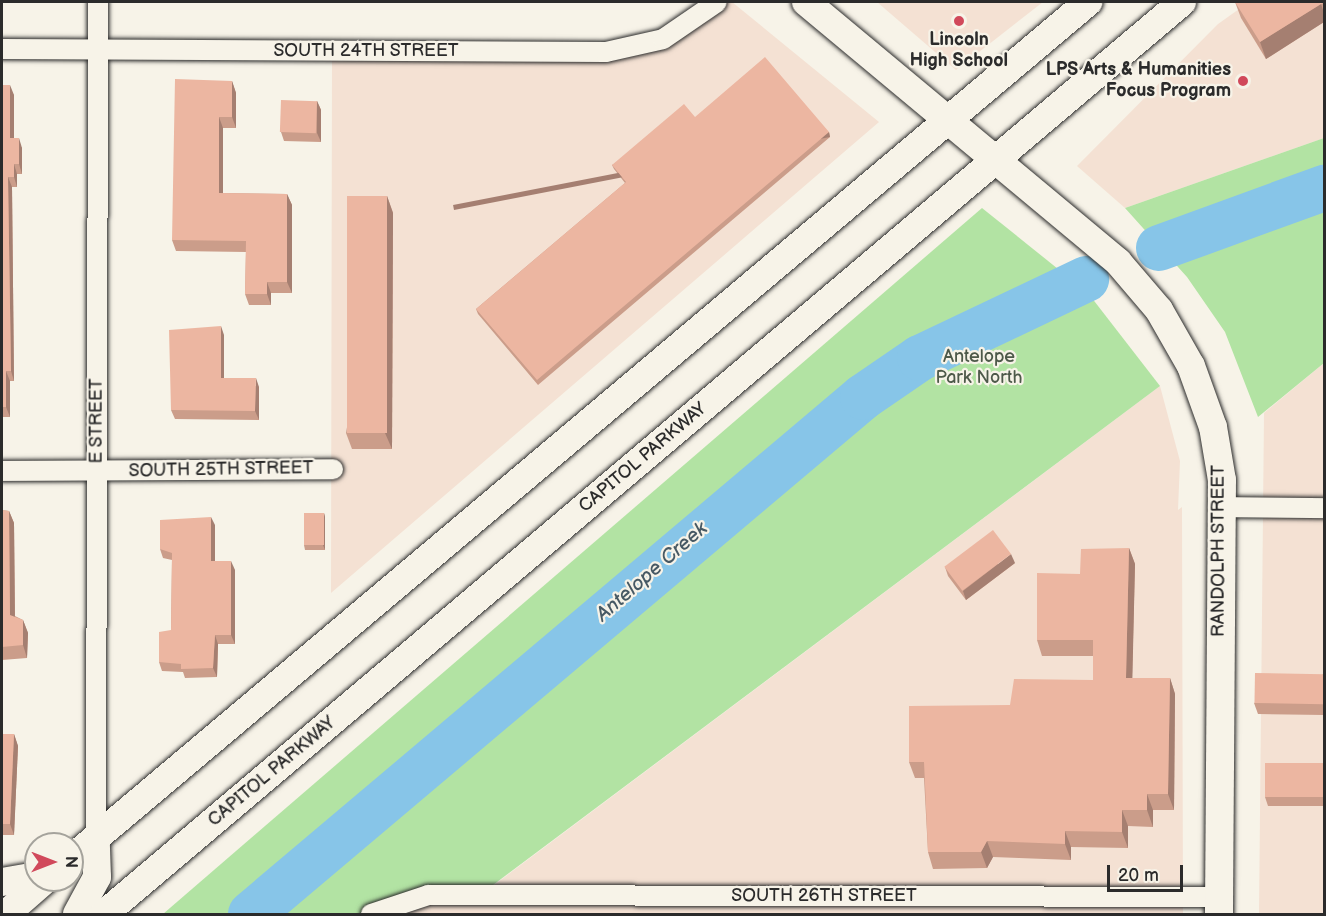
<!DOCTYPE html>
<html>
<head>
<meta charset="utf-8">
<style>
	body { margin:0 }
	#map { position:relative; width:1326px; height:916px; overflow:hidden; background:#f7f3e8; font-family:"Balsamiq Sans",sans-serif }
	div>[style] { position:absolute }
	.built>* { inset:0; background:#f4e1d3 }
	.green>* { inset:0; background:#b2e3a3 }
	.river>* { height:46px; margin:-23px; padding:0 23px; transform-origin:23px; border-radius:23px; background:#87c5e8 }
	.roads { filter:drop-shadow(0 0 2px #2b2b2b) drop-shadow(0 0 2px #2b2b2b) }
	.street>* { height:20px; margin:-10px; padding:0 10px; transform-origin:10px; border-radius:10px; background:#f7f3e8 }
	.secondary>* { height:28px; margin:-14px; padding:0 14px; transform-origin:14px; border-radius:14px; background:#f7f3e8 }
	.wall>* { inset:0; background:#cb9d8a }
	.shaded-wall>* { inset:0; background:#a57f71; transform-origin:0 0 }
	.building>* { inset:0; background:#ecb6a1; transform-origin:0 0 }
	.dots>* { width:16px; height:16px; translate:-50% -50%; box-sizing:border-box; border:3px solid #f7f3e8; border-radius:50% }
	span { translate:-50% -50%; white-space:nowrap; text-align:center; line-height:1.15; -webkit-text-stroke:4.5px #f7f3e8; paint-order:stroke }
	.poi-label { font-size:18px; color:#2b2b2b; font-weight:700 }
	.right { translate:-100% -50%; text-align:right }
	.street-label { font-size:18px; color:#2b2b2b }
	.park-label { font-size:18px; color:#4d5949 }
	.water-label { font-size:20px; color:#475964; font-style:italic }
	.frame { position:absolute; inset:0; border:3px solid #2b2b2b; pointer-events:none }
	.north { position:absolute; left:24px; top:832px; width:60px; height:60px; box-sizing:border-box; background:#f7f3e8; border:2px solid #a5a39c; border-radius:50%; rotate:90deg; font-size:16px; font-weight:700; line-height:24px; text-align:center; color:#2b2b2b }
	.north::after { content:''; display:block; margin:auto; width:21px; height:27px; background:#d1495b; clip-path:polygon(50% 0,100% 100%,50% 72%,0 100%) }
	.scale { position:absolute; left:1107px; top:865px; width:76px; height:27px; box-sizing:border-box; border:3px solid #2b2b2b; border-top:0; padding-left:8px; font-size:18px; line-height:21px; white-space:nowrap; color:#2b2b2b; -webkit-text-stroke:4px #f7f3e8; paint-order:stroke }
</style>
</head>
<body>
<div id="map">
	<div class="built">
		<div style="clip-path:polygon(717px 2px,732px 2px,879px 122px,331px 593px,332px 51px,634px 49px)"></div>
		<div style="clip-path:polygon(877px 2px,1043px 2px,956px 70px)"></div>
		<div style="clip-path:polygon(1249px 2px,1324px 2px,1324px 138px,1125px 208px,1077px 166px,1218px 24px)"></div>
		<div style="clip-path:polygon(1324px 363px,1324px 914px,1259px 914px,1264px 413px)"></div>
		<div style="clip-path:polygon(1160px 386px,1180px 461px,1178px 510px,1182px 507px,1183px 914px,371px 914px,482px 894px)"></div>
	</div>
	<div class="green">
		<div style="clip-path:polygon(1324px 138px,1324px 363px,1258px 417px,1225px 332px,1187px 277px,1125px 208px)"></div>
		<div style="clip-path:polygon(982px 208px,1088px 293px,1160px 386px,481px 894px,371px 914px,163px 914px)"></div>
	</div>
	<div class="river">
		<div style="left:1159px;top:248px;width:176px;rotate:-20deg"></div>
		<div style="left:251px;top:914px;width:801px;rotate:-40.19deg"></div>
		<div style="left:863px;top:397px;width:69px;rotate:-34.4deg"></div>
		<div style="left:920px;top:358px;width:184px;rotate:-25.4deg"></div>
	</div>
	<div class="roads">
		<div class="street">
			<div style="left:2px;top:49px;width:604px;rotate:0.28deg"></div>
			<div style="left:606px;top:52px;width:58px;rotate:-12.8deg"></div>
			<div style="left:663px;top:39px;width:65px;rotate:-34.4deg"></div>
			<div style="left:2px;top:471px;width:331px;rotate:-0.3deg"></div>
			<div style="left:1222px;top:507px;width:102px;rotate:0.6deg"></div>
			<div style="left:96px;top:840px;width:838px;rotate:-89.86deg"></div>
			<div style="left:371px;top:914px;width:60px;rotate:-18.4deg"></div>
			<div style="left:428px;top:895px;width:791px;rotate:0.14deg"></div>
		</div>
		<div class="secondary">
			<div style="left:806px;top:2px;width:406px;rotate:39.8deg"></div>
			<div style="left:1118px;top:262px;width:63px;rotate:49.5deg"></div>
			<div style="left:1159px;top:310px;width:64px;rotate:60.3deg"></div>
			<div style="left:1191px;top:366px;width:65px;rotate:70.2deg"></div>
			<div style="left:1213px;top:427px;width:54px;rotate:80.4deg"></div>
			<div style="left:1222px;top:480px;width:434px;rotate:90.4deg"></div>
			<div style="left:72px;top:858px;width:1329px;rotate:-40.11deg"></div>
			<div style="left:2px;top:882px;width:35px;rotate:-10deg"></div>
			<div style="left:6px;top:914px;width:52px;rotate:-41.1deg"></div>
			<div style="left:77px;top:914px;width:42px;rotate:-61.6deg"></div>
			<div style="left:97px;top:877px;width:37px;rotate:-92deg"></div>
			<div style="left:104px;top:914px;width:1412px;rotate:-40.23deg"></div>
		</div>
	</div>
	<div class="wall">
		<div style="clip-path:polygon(1235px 2px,1324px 2px,1324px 22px,1266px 59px,1241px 18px)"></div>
		<div style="clip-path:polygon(232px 81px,236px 93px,236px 128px,223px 128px,223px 193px,287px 194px,292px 205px,292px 293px,271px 293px,271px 305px,249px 305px,245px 294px,246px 252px,176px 251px,172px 240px)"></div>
		<div style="clip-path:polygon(2px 85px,14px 95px,14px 138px,22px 148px,22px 174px,17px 174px,17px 187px,12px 187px,14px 381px,10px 381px,10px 417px,2px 417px)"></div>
		<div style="clip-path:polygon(317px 101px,321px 110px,321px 142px,284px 141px,281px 132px)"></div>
		<div style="clip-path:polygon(695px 117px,829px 132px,830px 137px,538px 385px,478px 314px,476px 309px,625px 183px,614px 169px,612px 165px)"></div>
		<div style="clip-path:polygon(387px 196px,393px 213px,392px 449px,352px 449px,346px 433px)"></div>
		<div style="clip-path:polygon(224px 335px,224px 378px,259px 387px,259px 420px,175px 419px,171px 410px)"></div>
		<div style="clip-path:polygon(2px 510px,9px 511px,14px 523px,15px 616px,23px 620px,28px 633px,27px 658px,2px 660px)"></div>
		<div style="clip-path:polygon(324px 513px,325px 517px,325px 550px,305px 550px,304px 545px)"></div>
		<div style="clip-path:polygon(215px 525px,215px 561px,235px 570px,235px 644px,218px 644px,217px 677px,185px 678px,183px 672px,162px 671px,159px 662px,171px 630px,172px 560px,163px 558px,160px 549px)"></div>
		<div style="clip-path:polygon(1129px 548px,1135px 564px,1132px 678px,1170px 678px,1175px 694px,1174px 810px,1153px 810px,1153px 827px,1128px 826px,1128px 848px,1071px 847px,1071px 860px,993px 857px,987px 868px,933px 869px,928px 852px,924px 778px,915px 778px,909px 762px,1010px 705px,1093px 680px,1093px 656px,1042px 656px,1037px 640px,1080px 574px)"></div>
		<div style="clip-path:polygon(1015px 563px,966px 600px,948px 576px,945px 567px)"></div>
		<div style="clip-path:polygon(1324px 674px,1324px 715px,1258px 714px,1254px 703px)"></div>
		<div style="clip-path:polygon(2px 734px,14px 734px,18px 746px,14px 835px,2px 835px)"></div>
		<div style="clip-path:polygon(1324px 763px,1324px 806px,1268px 806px,1265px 797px)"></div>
	</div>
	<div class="shaded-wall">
		<div style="clip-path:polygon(1321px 4px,1324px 13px,1324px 22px,1266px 59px,1260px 42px)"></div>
		<div style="clip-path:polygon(232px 81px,236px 93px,236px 128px,232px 117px)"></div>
		<div style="clip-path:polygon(10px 85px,14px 95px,14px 148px,10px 138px)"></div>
		<div style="clip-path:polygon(317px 101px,321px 110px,321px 142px,317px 133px)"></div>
		<div style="clip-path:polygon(219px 117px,223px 128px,223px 204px,219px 193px)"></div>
		<div style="left:829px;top:132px;width:5px;height:383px;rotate:79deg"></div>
		<div style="clip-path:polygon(19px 138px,22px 148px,22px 174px,19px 164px)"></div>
		<div style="clip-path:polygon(14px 164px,17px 174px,17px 187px,14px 177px)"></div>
		<div style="clip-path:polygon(8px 177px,12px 187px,14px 381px,11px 371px)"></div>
		<div style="clip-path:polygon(287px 194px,292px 205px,292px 293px,287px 282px)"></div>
		<div style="clip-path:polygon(387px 196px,393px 213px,392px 449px,385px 433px)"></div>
		<div style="clip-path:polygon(267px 282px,271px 293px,271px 305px,267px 294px)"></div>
		<div style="clip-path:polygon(221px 326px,224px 335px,224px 386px,221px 378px)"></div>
		<div style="clip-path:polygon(6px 371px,10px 381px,10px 417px,6px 407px)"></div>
		<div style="clip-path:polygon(256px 378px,259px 387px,259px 420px,255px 411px)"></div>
		<div style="clip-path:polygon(9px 511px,14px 523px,15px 627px,10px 615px)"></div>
		<div style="clip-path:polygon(324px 513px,325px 517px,325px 550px,323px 545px)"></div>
		<div style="clip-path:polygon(211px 517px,215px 525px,215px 570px,211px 561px)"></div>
		<div style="clip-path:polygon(1129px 548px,1135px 564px,1132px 694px,1126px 678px)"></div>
		<div style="clip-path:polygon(1011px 554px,1015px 563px,966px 600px,963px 591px)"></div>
		<div style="clip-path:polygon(231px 561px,235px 570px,235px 644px,231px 635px)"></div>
		<div style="clip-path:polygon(23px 620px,28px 633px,27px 658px,23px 645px)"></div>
		<div style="clip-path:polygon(215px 635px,218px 644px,217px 677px,213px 668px)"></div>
		<div style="clip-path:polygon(1170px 678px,1175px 694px,1174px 810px,1168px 794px)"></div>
		<div style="clip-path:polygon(14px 734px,18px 746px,14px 835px,10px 824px)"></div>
		<div style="clip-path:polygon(1147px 794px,1153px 810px,1153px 827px,1147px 810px)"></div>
		<div style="clip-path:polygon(1122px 810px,1128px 826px,1128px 848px,1122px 832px)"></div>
		<div style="clip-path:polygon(1065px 831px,1071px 847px,1071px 860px,1065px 844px)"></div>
		<div style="clip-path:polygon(987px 841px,993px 857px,987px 868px,981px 852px)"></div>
	</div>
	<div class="building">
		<div style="clip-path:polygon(1235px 2px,1324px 2px,1324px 3px,1321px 4px,1260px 42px)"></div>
		<div style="clip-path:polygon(765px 57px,829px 132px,537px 380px,476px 309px,626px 182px,612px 165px,684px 104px,695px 117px)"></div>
		<div style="clip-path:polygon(175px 79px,232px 81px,232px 117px,219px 117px,219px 193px,287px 194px,287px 282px,267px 282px,267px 294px,245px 294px,246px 241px,172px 240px)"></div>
		<div style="clip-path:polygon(2px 85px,10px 85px,10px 138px,19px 138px,19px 164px,14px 164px,14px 177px,8px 177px,11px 371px,6px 371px,6px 407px,2px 407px)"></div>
		<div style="left:281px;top:100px;width:36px;height:32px;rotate:2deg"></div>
		<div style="left:347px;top:196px;width:40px;height:237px"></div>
		<div style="clip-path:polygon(221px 326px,221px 378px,256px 378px,255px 411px,171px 410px,169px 330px)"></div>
		<div style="clip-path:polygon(2px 510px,9px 511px,10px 615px,23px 620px,23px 645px,2px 647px)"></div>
		<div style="left:304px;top:513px;width:20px;height:32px"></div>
		<div style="clip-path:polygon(211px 517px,211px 561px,231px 561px,231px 635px,215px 635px,213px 668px,181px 669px,181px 664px,159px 662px,159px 632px,171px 630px,172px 553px,160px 549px,160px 520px)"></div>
		<div style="left:993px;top:530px;width:30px;height:61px;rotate:53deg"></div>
		<div style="clip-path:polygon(1129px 548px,1126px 678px,1170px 678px,1168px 794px,1147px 794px,1147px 810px,1122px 810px,1122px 832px,1065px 831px,1065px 844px,987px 841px,981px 852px,928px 852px,924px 762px,909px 762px,909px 706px,1010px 705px,1014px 679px,1093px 680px,1093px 640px,1037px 640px,1037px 573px,1080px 574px,1081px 549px)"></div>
		<div style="left:1255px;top:673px;width:69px;height:30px;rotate:1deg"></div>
		<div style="clip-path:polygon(2px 734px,14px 734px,10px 824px,2px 824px)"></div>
		<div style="left:1265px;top:763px;width:59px;height:34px"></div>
	</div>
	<div class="dots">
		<div style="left:959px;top:21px;background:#d1495b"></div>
		<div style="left:1243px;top:81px;background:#d1495b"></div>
	</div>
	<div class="poi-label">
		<span style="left:959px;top:51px">Lincoln<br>High School</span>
		<span class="right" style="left:1231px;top:81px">LPS Arts &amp; Humanities<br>Focus Program</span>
	</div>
	<div class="street-label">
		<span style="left:366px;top:51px">SOUTH 24TH STREET</span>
		<span style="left:97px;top:421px;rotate:-90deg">E STREET</span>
		<span style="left:643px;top:458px;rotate:-40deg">CAPITOL PARKWAY</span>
		<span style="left:221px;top:470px;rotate:-1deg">SOUTH 25TH STREET</span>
		<span style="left:1219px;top:551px;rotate:-90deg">RANDOLPH STREET</span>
		<span style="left:272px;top:772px;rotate:-40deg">CAPITOL PARKWAY</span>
		<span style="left:824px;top:896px">SOUTH 26TH STREET</span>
	</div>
	<div class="park-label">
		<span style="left:979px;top:368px">Antelope<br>Park North</span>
	</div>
	<div class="water-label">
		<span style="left:652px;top:572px;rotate:-41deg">Antelope Creek</span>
	</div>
	<div class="frame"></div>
	<div class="north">N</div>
	<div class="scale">20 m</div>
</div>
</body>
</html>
